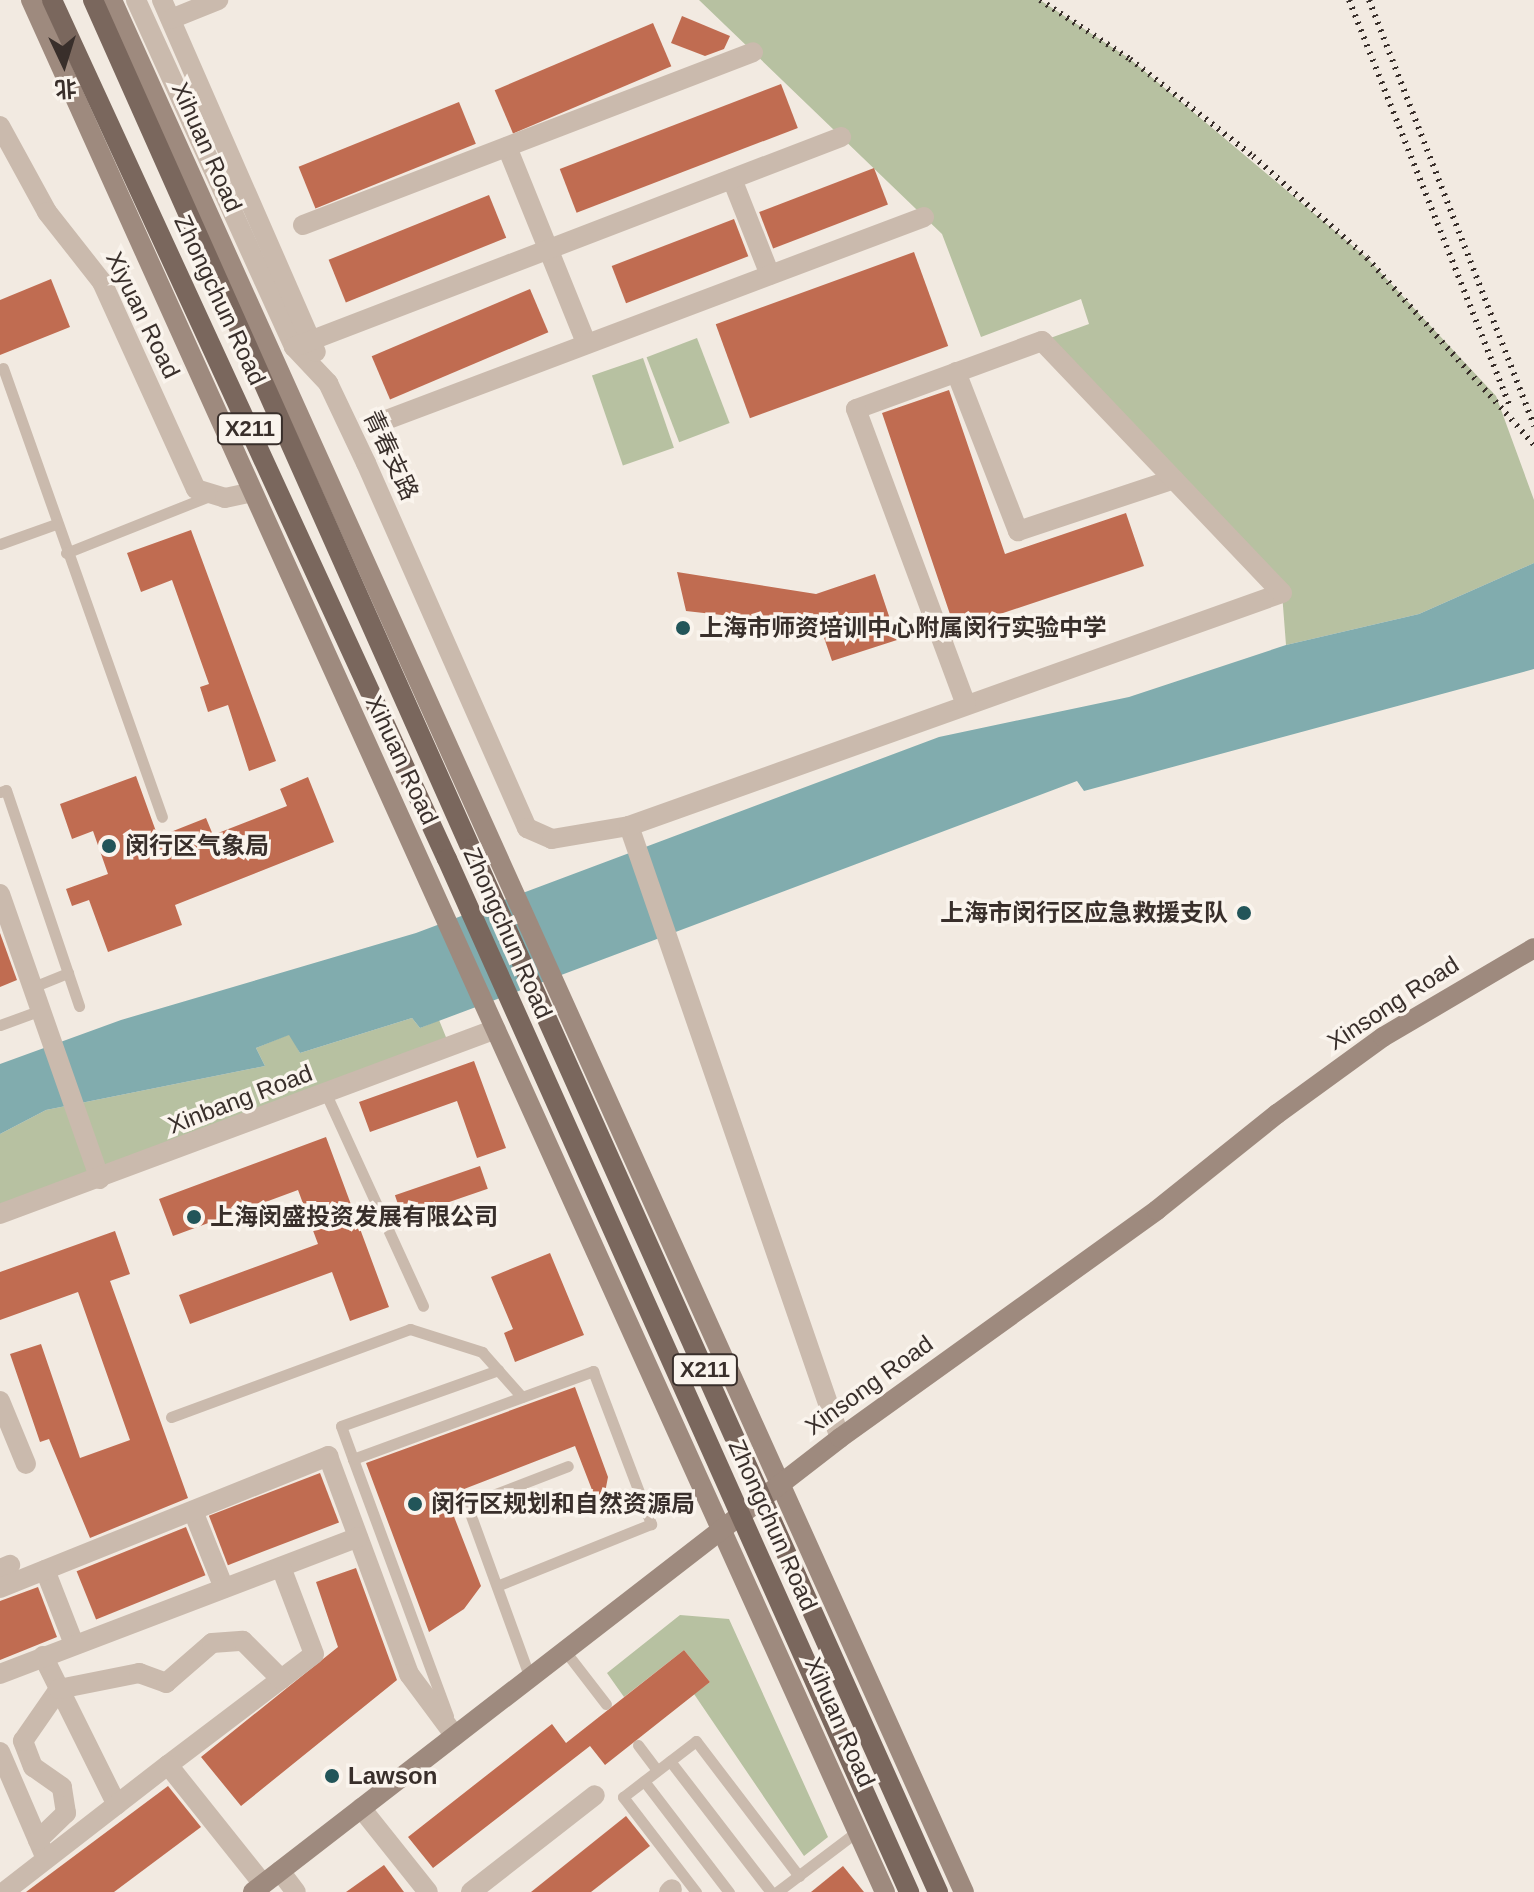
<!DOCTYPE html>
<html>
<head>
<meta charset="utf-8">
<style>
	body { margin:0 }
	#map { position:relative; width:1534px; height:1892px; overflow:hidden; background:#f2eae1; font-family:Arial,"Noto Sans SC",sans-serif }
	div>[style] { position:absolute }
	.green>* { inset:0; background:#b7c1a1; transform-origin:0 0 }
	.water>* { inset:0; background:#81acae }
	.building>* { inset:0; background:#c06c51; transform-origin:0 0 }
	.service>* { height:11px; margin:-5.5px; padding:0 5.5px; transform-origin:5.5px; border-radius:5.5px; background:#cabaad }
	.minor>* { height:20px; margin:-10px; padding:0 10px; transform-origin:10px; border-radius:10px; background:#cabaad }
	.secondary>* { height:20px; margin:-10px; padding:0 10px; transform-origin:10px; border-radius:10px; background:#9e8a7e }
	.primary>* { height:20px; margin:-10px; padding:0 10px; transform-origin:10px; border-radius:10px; background:#7a675d }
	.rail>* { height:6px; margin-top:-3px; transform-origin:0; background:repeating-linear-gradient(90deg,#392f2b 0 2px,transparent 0 8px) }
	.primary-bridge>* { height:20px; margin:-10px; padding:0 10px; transform-origin:10px; border-radius:10px; background:#7a675d }
	.dots>* { width:22px; height:22px; translate:-50% -50%; box-sizing:border-box; border:4px solid #faf4ed; border-radius:50% }
	span { translate:-50% -50%; white-space:nowrap; text-align:center; line-height:1.15; -webkit-text-stroke:7px #faf4ed; paint-order:stroke }
	.shield-label span { padding:2px 6px; background:#faf4ed; border:2px solid; border-radius:6px; -webkit-text-stroke-width:0 }
	.shield-label { font-size:22px; color:#392f2b; font-weight:700 }
	.street-label { font-size:24px; color:#392f2b }
	.poi-label { font-size:24px; color:#392f2b; font-weight:700 }
	.left { translate:0 -50%; text-align:left }
	.right { translate:-100% -50%; text-align:right }
	.north { position:absolute; left:24px; top:24px; width:80px; height:80px; -webkit-text-stroke:6px #faf4ed; paint-order:stroke; rotate:176deg; font-size:22px; font-weight:700; line-height:32px; text-align:center; color:#392f2b }
	.north::after { content:''; display:block; margin:auto; width:28px; height:36px; background:#392f2b; clip-path:polygon(50% 0,100% 100%,50% 72%,0 100%) }
</style>
</head>
<body>
<div id="map">
	<div class="green">
		<div style="clip-path:polygon(699px 0,1040px 0,1130px 59px,1367px 258px,1496px 396px,1534px 500px,1534px 563px,1419px 614px,1286px 645px,1282px 593px,1042px 341px,1089px 324px,1081px 299px,981px 337px,942px 234px)"></div>
		<div style="left:697px;top:338px;width:91px;height:54px;rotate:69deg"></div>
		<div style="left:643px;top:358px;width:95px;height:54px;rotate:71deg"></div>
		<div style="clip-path:polygon(412px 1018px,420px 1028px,439px 1020px,450px 1047px,0 1218px,0 1134px,46px 1110px,265px 1066px,256px 1048px,290px 1034px,300px 1053px)"></div>
		<div style="clip-path:polygon(680px 1615px,729px 1619px,828px 1837px,804px 1856px,694px 1694px,710px 1682px,684px 1650px,624px 1697px,607px 1673px)"></div>
	</div>
	<div class="water">
		<div style="clip-path:polygon(1534px 563px,1534px 669px,1084px 791px,1077px 781px,420px 1028px,412px 1018px,300px 1053px,289px 1035px,256px 1048px,265px 1066px,46px 1110px,0 1134px,0 1064px,121px 1020px,416px 933px,939px 737px,1129px 697px,1286px 645px,1419px 614px)"></div>
	</div>
	<div class="building">
		<div style="clip-path:polygon(682px 16px,730px 36px,724px 49px,705px 56px,671px 43px)"></div>
		<div style="left:653px;top:23px;width:47px;height:172px;rotate:67deg"></div>
		<div style="left:781px;top:84px;width:47px;height:237px;rotate:69deg"></div>
		<div style="left:459px;top:102px;width:45px;height:173px;rotate:68deg"></div>
		<div style="left:874px;top:168px;width:39px;height:123px;rotate:69deg"></div>
		<div style="left:489px;top:195px;width:46px;height:173px;rotate:68deg"></div>
		<div style="left:734px;top:219px;width:40px;height:131px;rotate:69deg"></div>
		<div style="left:914px;top:252px;width:100px;height:211px;rotate:70deg"></div>
		<div style="clip-path:polygon(51px 279px,70px 327px,0 355px,0 300px)"></div>
		<div style="left:530px;top:289px;width:47px;height:172px;rotate:67deg"></div>
		<div style="clip-path:polygon(949px 390px,1005px 554px,1126px 513px,1144px 566px,955px 629px,882px 413px)"></div>
		<div style="clip-path:polygon(191px 530px,276px 761px,249px 771px,228px 705px,208px 712px,200px 687px,209px 684px,172px 580px,141px 592px,127px 553px)"></div>
		<div style="clip-path:polygon(677px 572px,816px 594px,875px 574px,897px 640px,832px 661px,820px 626px,686px 611px)"></div>
		<div style="clip-path:polygon(136px 776px,158px 837px,206px 818px,213px 835px,287px 806px,280px 789px,308px 777px,334px 842px,175px 905px,182px 925px,108px 952px,89px 900px,72px 906px,66px 889px,108px 874px,93px 831px,72px 839px,60px 804px)"></div>
		<div style="clip-path:polygon(0 933px,17px 980px,0 987px)"></div>
		<div style="clip-path:polygon(474px 1061px,506px 1148px,477px 1158px,457px 1101px,370px 1132px,359px 1102px)"></div>
		<div style="clip-path:polygon(326px 1137px,389px 1307px,350px 1321px,332px 1272px,190px 1324px,179px 1295px,318px 1244px,298px 1190px,173px 1236px,159px 1199px)"></div>
		<div style="left:480px;top:1166px;width:24px;height:90px;rotate:71deg"></div>
		<div style="clip-path:polygon(115px 1231px,130px 1274px,110px 1281px,188px 1498px,90px 1538px,49px 1439px,40px 1442px,10px 1354px,41px 1344px,80px 1458px,130px 1440px,78px 1292px,0 1320px,0 1272px)"></div>
		<div style="clip-path:polygon(550px 1253px,584px 1335px,515px 1362px,504px 1333px,513px 1329px,491px 1277px)"></div>
		<div style="clip-path:polygon(575px 1387px,608px 1477px,601px 1513px,575px 1446px,446px 1496px,481px 1586px,464px 1609px,429px 1632px,366px 1463px)"></div>
		<div style="left:320px;top:1473px;width:53px;height:119px;rotate:69deg"></div>
		<div style="left:186px;top:1527px;width:52px;height:118px;rotate:68deg"></div>
		<div style="clip-path:polygon(356px 1568px,397px 1680px,241px 1806px,201px 1757px,338px 1647px,316px 1582px)"></div>
		<div style="clip-path:polygon(38px 1587px,57px 1637px,0 1660px,0 1601px)"></div>
		<div style="clip-path:polygon(684px 1650px,710px 1682px,605px 1765px,590px 1746px,433px 1868px,408px 1837px,552px 1724px,566px 1743px)"></div>
		<div style="clip-path:polygon(168px 1786px,201px 1827px,114px 1892px,26px 1892px)"></div>
		<div style="clip-path:polygon(626px 1816px,650px 1846px,591px 1892px,531px 1892px)"></div>
		<div style="clip-path:polygon(384px 1865px,404px 1892px,346px 1892px)"></div>
		<div style="clip-path:polygon(843px 1866px,864px 1892px,811px 1892px)"></div>
	</div>
	<div class="service">
		<div style="left:3px;top:368px;width:476px;rotate:70.5deg"></div>
		<div style="left:0;top:544px;width:59px;rotate:-19.7deg"></div>
		<div style="left:66px;top:553px;width:152px;rotate:-21.7deg"></div>
		<div style="left:0;top:792px;width:6px;rotate:-18deg"></div>
		<div style="left:6px;top:790px;width:228px;rotate:71.3deg"></div>
		<div style="left:33px;top:987px;width:38px;rotate:-22deg"></div>
		<div style="left:0;top:1025px;width:44px;rotate:-20.1deg"></div>
		<div style="left:326px;top:1094px;width:233px;rotate:65.4deg"></div>
		<div style="left:171px;top:1417px;width:255px;rotate:-20.2deg"></div>
		<div style="left:410px;top:1329px;width:76px;rotate:17.7deg"></div>
		<div style="left:482px;top:1352px;width:60px;rotate:48.4deg"></div>
		<div style="left:353px;top:1459px;width:35px;rotate:-110deg"></div>
		<div style="left:341px;top:1426px;width:167px;rotate:-19.6deg"></div>
		<div style="left:565px;top:1651px;width:67px;rotate:52.3deg"></div>
		<div style="left:530px;top:1678px;width:184px;rotate:-110deg"></div>
		<div style="left:467px;top:1505px;width:108px;rotate:-21.1deg"></div>
		<div style="left:448px;top:1716px;width:274px;rotate:-110.3deg"></div>
		<div style="left:353px;top:1459px;width:256px;rotate:-20.1deg"></div>
		<div style="left:593px;top:1371px;width:164px;rotate:69.2deg"></div>
		<div style="left:651px;top:1524px;width:166px;rotate:158.1deg"></div>
		<div style="left:638px;top:1745px;width:31px;rotate:53deg"></div>
		<div style="left:670px;top:1761px;width:165px;rotate:52.4deg"></div>
		<div style="left:644px;top:1781px;width:140px;rotate:52.6deg"></div>
		<div style="left:696px;top:1892px;width:120px;rotate:-127.5deg"></div>
		<div style="left:623px;top:1797px;width:92px;rotate:-37.5deg"></div>
		<div style="left:696px;top:1741px;width:170px;rotate:52.7deg"></div>
		<div style="left:777px;top:1892px;width:103px;rotate:-37.1deg"></div>
	</div>
	<div class="minor">
		<div style="left:136px;top:0;width:381px;rotate:65.5deg"></div>
		<div style="left:294px;top:347px;width:50px;rotate:46.6deg"></div>
		<div style="left:328px;top:383px;width:89px;rotate:64.6deg"></div>
		<div style="left:366px;top:463px;width:399px;rotate:66.2deg"></div>
		<div style="left:527px;top:828px;width:27px;rotate:24deg"></div>
		<div style="left:552px;top:839px;width:78px;rotate:-9.6deg"></div>
		<div style="left:629px;top:826px;width:647px;rotate:70.98deg"></div>
		<div style="left:162px;top:0;width:384px;rotate:66.4deg"></div>
		<div style="left:171px;top:19px;width:51px;rotate:-22deg"></div>
		<div style="left:0;top:126px;width:98px;rotate:61.3deg"></div>
		<div style="left:47px;top:212px;width:89px;rotate:51.8deg"></div>
		<div style="left:102px;top:282px;width:227px;rotate:65.6deg"></div>
		<div style="left:196px;top:489px;width:30px;rotate:17deg"></div>
		<div style="left:225px;top:498px;width:25px;rotate:-12deg"></div>
		<div style="left:507px;top:147px;width:211px;rotate:68deg"></div>
		<div style="left:732px;top:179px;width:103px;rotate:68.4deg"></div>
		<div style="left:303px;top:225px;width:482px;rotate:-21deg"></div>
		<div style="left:294px;top:347px;width:586px;rotate:-21deg"></div>
		<div style="left:956px;top:372px;width:171px;rotate:68.7deg"></div>
		<div style="left:1018px;top:531px;width:164px;rotate:-18.4deg"></div>
		<div style="left:386px;top:420px;width:575px;rotate:-20.67deg"></div>
		<div style="left:629px;top:826px;width:693px;rotate:-19.64deg"></div>
		<div style="left:1282px;top:593px;width:348px;rotate:-133.6deg"></div>
		<div style="left:1042px;top:341px;width:198px;rotate:159.9deg"></div>
		<div style="left:856px;top:409px;width:315px;rotate:69.6deg"></div>
		<div style="left:0;top:894px;width:302px;rotate:70.7deg"></div>
		<div style="left:0;top:1214px;width:529px;rotate:-20.45deg"></div>
		<div style="left:0;top:1401px;width:68px;rotate:67.6deg"></div>
		<div style="left:193px;top:1511px;width:83px;rotate:68.1deg"></div>
		<div style="left:0;top:1569px;width:11px;rotate:-22deg"></div>
		<div style="left:45px;top:1570px;width:79px;rotate:68.6deg"></div>
		<div style="left:0;top:1588px;width:354px;rotate:-21.9deg"></div>
		<div style="left:328px;top:1456px;width:233px;rotate:69.6deg"></div>
		<div style="left:409px;top:1674px;width:77px;rotate:53.4deg"></div>
		<div style="left:43px;top:1656px;width:166px;rotate:63.6deg"></div>
		<div style="left:0;top:1674px;width:383px;rotate:-20.9deg"></div>
		<div style="left:0;top:1752px;width:109px;rotate:66.7deg"></div>
		<div style="left:168px;top:1765px;width:183px;rotate:-37.2deg"></div>
		<div style="left:314px;top:1654px;width:93px;rotate:-110.8deg"></div>
		<div style="left:361px;top:1808px;width:107px;rotate:51.4deg"></div>
		<div style="left:38px;top:1840px;width:39px;rotate:-44deg"></div>
		<div style="left:66px;top:1813px;width:26px;rotate:-99deg"></div>
		<div style="left:62px;top:1787px;width:35px;rotate:-145deg"></div>
		<div style="left:33px;top:1767px;width:28px;rotate:-111deg"></div>
		<div style="left:23px;top:1741px;width:63px;rotate:-55.3deg"></div>
		<div style="left:59px;top:1689px;width:82px;rotate:-11.3deg"></div>
		<div style="left:139px;top:1673px;width:29px;rotate:20deg"></div>
		<div style="left:166px;top:1683px;width:61px;rotate:-41deg"></div>
		<div style="left:212px;top:1643px;width:31px;rotate:-4deg"></div>
		<div style="left:243px;top:1641px;width:54px;rotate:45deg"></div>
		<div style="left:280px;top:1871px;width:26px;rotate:53deg"></div>
		<div style="left:4px;top:1892px;width:207px;rotate:-37.8deg"></div>
		<div style="left:168px;top:1765px;width:152px;rotate:51.4deg"></div>
		<div style="left:471px;top:1892px;width:157px;rotate:-38deg"></div>
		<div style="left:669px;top:1892px;width:4px;rotate:-45deg"></div>
	</div>
	<div class="secondary">
		<div style="left:31px;top:0;width:2076px;rotate:65.71deg"></div>
		<div style="left:112px;top:0;width:2075px;rotate:65.76deg"></div>
		<div style="left:253px;top:1892px;width:742px;rotate:-37.72deg"></div>
		<div style="left:840px;top:1438px;width:390px;rotate:-35.7deg"></div>
		<div style="left:1157px;top:1210px;width:154px;rotate:-38.7deg"></div>
		<div style="left:1277px;top:1114px;width:131px;rotate:-36deg"></div>
		<div style="left:1383px;top:1037px;width:175px;rotate:-30.5deg"></div>
	</div>
	<div class="primary">
		<div style="left:52px;top:0;width:945px;rotate:65.31deg"></div>
		<div style="left:93px;top:0;width:929px;rotate:66deg"></div>
	</div>
	<div class="rail">
		<div style="left:1040px;top:0;width:108px;rotate:33.2deg"></div>
		<div style="left:1130px;top:59px;width:157px;rotate:38.3deg"></div>
		<div style="left:1253px;top:156px;width:153px;rotate:41.8deg"></div>
		<div style="left:1367px;top:258px;width:251px;rotate:48.2deg"></div>
		<div style="left:1349px;top:0;width:437px;rotate:68.4deg"></div>
		<div style="left:1369px;top:0;width:457px;rotate:68.8deg"></div>
	</div>
	<div class="primary-bridge">
		<div style="left:471px;top:849px;width:1143px;rotate:65.88deg"></div>
		<div style="left:447px;top:859px;width:1132px;rotate:65.9deg"></div>
	</div>
	<div class="dots">
		<div style="left:683px;top:628px;background:#225559"></div>
		<div style="left:109px;top:846px;background:#225559"></div>
		<div style="left:1244px;top:913px;background:#225559"></div>
		<div style="left:194px;top:1217px;background:#225559"></div>
		<div style="left:415px;top:1504px;background:#225559"></div>
		<div style="left:332px;top:1776px;background:#225559"></div>
	</div>
	<div class="shield-label">
		<span style="left:250px;top:429px">X211</span>
		<span style="left:705px;top:1370px">X211</span>
	</div>
	<div class="street-label">
		<span style="left:207px;top:147px;rotate:66deg">Xihuan Road</span>
		<span style="left:220px;top:300px;rotate:65deg">Zhongchun Road</span>
		<span style="left:143px;top:315px;rotate:64deg">Xiyuan Road</span>
		<span style="left:391px;top:455px;rotate:65deg">青春支路</span>
		<span style="left:402px;top:760px;rotate:65deg">Xihuan Road</span>
		<span style="left:508px;top:933px;rotate:66deg">Zhongchun Road</span>
		<span style="left:1393px;top:1003px;rotate:-33deg">Xinsong Road</span>
		<span style="left:240px;top:1099px;rotate:-21deg">Xinbang Road</span>
		<span style="left:869px;top:1385px;rotate:-36deg">Xinsong Road</span>
		<span style="left:773px;top:1525px;rotate:66deg">Zhongchun Road</span>
		<span style="left:840px;top:1722px;rotate:66deg">Xihuan Road</span>
	</div>
	<div class="poi-label">
		<span class="left" style="left:699px;top:628px">上海市师资培训中心附属闵行实验中学</span>
		<span class="left" style="left:125px;top:846px">闵行区气象局</span>
		<span class="right" style="left:1228px;top:913px">上海市闵行区应急救援支队</span>
		<span class="left" style="left:210px;top:1217px">上海闵盛投资发展有限公司</span>
		<span class="left" style="left:431px;top:1504px">闵行区规划和自然资源局</span>
		<span class="left" style="left:348px;top:1776px">Lawson</span>
	</div>
	<div class="north">北</div>
</div>
</body>
</html>
